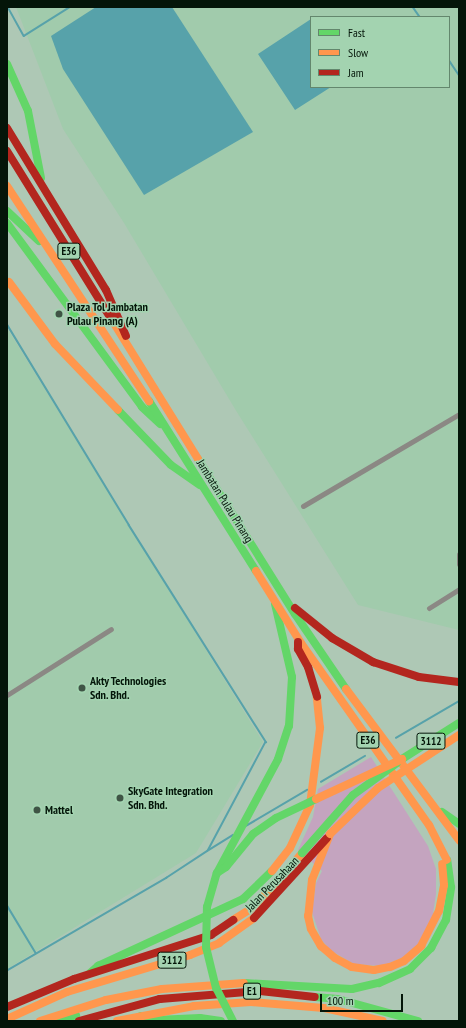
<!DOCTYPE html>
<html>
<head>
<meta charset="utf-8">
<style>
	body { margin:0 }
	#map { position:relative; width:466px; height:1028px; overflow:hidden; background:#aec8b5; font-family:"PT Sans Narrow",sans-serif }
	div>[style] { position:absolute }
	.built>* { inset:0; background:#a1cbac }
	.green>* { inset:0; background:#c4a4bf }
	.water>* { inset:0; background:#57a2aa }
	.stream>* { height:1.5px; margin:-0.75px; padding:0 0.75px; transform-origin:0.75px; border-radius:0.75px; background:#57a2aa }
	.street>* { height:5px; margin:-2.5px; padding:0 2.5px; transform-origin:2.5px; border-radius:2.5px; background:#8b8884 }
	.fast>* { height:8px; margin:-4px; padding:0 4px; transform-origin:4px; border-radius:4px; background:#63d668 }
	.slow>* { height:8px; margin:-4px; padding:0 4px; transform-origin:4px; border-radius:4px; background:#ff974d }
	.jam>* { height:8px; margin:-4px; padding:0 4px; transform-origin:4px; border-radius:4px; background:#b3261e }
	.fast-bridge>* { height:8px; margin:-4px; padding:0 4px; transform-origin:4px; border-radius:4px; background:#63d668 }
	.slow-bridge>* { height:8px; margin:-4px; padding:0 4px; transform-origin:4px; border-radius:4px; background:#ff974d }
	.dots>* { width:11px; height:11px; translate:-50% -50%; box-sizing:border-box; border:2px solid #a3d3b0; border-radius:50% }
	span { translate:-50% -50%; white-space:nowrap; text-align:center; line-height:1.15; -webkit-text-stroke:3px #a3d3b0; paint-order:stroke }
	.shield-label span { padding:1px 3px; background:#a3d3b0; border:1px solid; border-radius:3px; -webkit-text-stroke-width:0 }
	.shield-label { font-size:11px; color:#041509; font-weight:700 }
	.poi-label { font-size:12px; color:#041509; font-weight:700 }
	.left { translate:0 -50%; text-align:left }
	.street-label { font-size:12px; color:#041509 }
	.frame { position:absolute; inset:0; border:8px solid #041509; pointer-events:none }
	.legend { position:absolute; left:310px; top:16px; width:140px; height:72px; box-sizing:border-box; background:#a3d3b0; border:1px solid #63876d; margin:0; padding:5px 7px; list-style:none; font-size:12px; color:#041509 }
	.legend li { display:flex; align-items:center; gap:8px; height:20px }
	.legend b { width:20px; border:1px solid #63876d }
	.scale { position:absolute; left:320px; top:994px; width:83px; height:18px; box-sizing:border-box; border:2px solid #041509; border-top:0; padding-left:5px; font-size:12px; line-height:14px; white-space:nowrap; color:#041509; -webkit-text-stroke:3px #a3d3b0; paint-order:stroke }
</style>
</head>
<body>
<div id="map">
	<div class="built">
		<div style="clip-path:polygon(evenodd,16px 7px,459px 7px,459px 630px,358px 605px,235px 409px,124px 223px,63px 129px,16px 7px,311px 17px,449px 17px,449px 87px,311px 87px,311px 17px)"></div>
		<div style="clip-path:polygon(7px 328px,263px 742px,196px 853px,7px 969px)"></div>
	</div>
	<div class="green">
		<div style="clip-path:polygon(371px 757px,428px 846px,436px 869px,436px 894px,432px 920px,419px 946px,409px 955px,382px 966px,354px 964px,330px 950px,321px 939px,312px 912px,316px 883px,322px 871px,298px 850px,313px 817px,318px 789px)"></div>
	</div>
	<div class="water">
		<div style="clip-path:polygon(96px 7px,172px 7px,253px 132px,144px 195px,63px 69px,51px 36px)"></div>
		<div style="clip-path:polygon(311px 19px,311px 87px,331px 87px,295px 110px,258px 54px)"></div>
	</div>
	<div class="stream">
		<div style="left:8px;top:7px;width:33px;rotate:61deg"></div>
		<div style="left:24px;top:36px;width:54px;rotate:-32.2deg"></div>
		<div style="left:413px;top:7px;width:12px;rotate:55deg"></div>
		<div style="left:449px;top:60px;width:18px;rotate:56deg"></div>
		<div style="left:7px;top:324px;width:235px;rotate:58.7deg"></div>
		<div style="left:129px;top:525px;width:257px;rotate:57.7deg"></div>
		<div style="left:266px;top:742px;width:123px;rotate:118deg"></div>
		<div style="left:208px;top:851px;width:49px;rotate:146.6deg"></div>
		<div style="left:167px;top:878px;width:185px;rotate:149.8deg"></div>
		<div style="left:396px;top:738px;width:73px;rotate:-30.4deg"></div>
		<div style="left:321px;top:782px;width:51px;rotate:-30.6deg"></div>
		<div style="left:246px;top:826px;width:71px;rotate:-30.5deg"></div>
		<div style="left:209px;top:850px;width:28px;rotate:-32deg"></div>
		<div style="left:7px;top:905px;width:56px;rotate:58.9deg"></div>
	</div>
	<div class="street">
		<div style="left:303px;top:506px;width:181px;rotate:-30.5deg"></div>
		<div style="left:459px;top:554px;width:10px;rotate:90deg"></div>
		<div style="left:429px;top:608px;width:36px;rotate:-32deg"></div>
		<div style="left:7px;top:695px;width:123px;rotate:-32.4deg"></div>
	</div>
	<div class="fast">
		<div style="left:7px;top:64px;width:51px;rotate:65.9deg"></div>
		<div style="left:28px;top:111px;width:68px;rotate:79deg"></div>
		<div style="left:7px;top:211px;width:44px;rotate:43.2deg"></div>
		<div style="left:7px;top:223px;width:228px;rotate:53.7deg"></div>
		<div style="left:142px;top:407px;width:25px;rotate:43deg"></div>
		<div style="left:149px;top:401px;width:201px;rotate:57.8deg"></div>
		<div style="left:118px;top:410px;width:76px;rotate:46.1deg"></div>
		<div style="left:171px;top:465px;width:35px;rotate:35deg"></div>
		<div style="left:198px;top:459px;width:183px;rotate:58deg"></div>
		<div style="left:295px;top:614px;width:91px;rotate:55.8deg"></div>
		<div style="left:402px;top:759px;width:67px;rotate:-32.3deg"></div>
		<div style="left:442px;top:812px;width:21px;rotate:35deg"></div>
		<div style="left:217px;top:873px;width:129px;rotate:-61.8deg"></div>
		<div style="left:278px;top:759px;width:35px;rotate:-72deg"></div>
		<div style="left:289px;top:726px;width:49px;rotate:-86.5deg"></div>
		<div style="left:292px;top:677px;width:75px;rotate:-103.1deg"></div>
		<div style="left:90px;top:973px;width:11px;rotate:-41deg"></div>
		<div style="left:98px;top:966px;width:160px;rotate:-24.8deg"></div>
		<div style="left:243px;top:899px;width:40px;rotate:-44deg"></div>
		<div style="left:244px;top:983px;width:108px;rotate:3.2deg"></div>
		<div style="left:352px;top:989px;width:28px;rotate:-13deg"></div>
		<div style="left:379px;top:983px;width:34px;rotate:-24deg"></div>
		<div style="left:410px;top:969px;width:30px;rotate:-45deg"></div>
		<div style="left:431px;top:948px;width:32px;rotate:-62deg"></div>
		<div style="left:446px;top:920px;width:33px;rotate:-81deg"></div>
		<div style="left:451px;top:887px;width:27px;rotate:-98deg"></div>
		<div style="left:315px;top:997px;width:23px;rotate:5deg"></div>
		<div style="left:338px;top:999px;width:83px;rotate:15.4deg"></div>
		<div style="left:141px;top:1016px;width:16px;rotate:15deg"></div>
		<div style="left:156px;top:1020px;width:44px;rotate:-2.6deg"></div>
		<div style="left:200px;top:1018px;width:21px;rotate:8deg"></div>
		<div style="left:58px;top:1021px;width:19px;rotate:-18deg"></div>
	</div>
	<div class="slow">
		<div style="left:7px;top:186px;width:258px;rotate:56.6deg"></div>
		<div style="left:9px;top:282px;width:77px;rotate:53.4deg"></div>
		<div style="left:55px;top:344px;width:91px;rotate:46.3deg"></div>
		<div style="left:110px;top:317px;width:167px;rotate:58.2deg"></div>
		<div style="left:256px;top:571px;width:85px;rotate:58deg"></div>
		<div style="left:301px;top:643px;width:223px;rotate:54.9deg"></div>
		<div style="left:429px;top:825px;width:39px;rotate:63deg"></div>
		<div style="left:346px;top:689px;width:189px;rotate:53.2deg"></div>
		<div style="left:330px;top:834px;width:49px;rotate:111.4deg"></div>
		<div style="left:312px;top:880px;width:36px;rotate:96deg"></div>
		<div style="left:308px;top:916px;width:13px;rotate:77deg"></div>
		<div style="left:311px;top:929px;width:20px;rotate:60deg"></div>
		<div style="left:321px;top:946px;width:18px;rotate:41deg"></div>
		<div style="left:335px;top:958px;width:19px;rotate:28deg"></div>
		<div style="left:352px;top:967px;width:22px;rotate:8deg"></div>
		<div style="left:374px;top:970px;width:16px;rotate:-11deg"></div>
		<div style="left:390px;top:967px;width:15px;rotate:-23deg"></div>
		<div style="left:404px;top:961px;width:23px;rotate:-41deg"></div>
		<div style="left:421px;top:946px;width:39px;rotate:-63deg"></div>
		<div style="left:439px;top:911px;width:26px;rotate:-79deg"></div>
		<div style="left:444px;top:885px;width:21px;rotate:-95deg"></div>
		<div style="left:272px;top:871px;width:29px;rotate:-52deg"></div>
		<div style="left:290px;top:848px;width:47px;rotate:-65.1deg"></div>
		<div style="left:310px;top:805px;width:78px;rotate:-82.6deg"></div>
		<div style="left:320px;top:728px;width:31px;rotate:-96deg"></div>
		<div style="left:233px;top:920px;width:19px;rotate:-32deg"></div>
		<div style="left:249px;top:910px;width:33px;rotate:-44deg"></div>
		<div style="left:273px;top:887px;width:45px;rotate:-49.5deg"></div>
		<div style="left:7px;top:1019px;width:66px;rotate:-24.2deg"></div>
		<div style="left:67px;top:992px;width:128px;rotate:-16.7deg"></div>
		<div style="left:190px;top:955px;width:31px;rotate:-22deg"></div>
		<div style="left:219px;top:943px;width:43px;rotate:-35.5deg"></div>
		<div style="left:40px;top:1021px;width:69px;rotate:-17.7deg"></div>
		<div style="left:106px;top:1000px;width:57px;rotate:-11.1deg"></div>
		<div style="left:162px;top:989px;width:82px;rotate:-4.2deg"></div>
		<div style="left:117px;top:1021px;width:78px;rotate:-11deg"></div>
		<div style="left:194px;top:1006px;width:57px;rotate:-4deg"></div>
		<div style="left:251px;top:1002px;width:73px;rotate:4.7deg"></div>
		<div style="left:324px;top:1008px;width:60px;rotate:12.4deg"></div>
	</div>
	<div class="jam">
		<div style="left:7px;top:128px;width:190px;rotate:58.6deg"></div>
		<div style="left:106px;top:290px;width:50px;rotate:66.5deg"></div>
		<div style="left:7px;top:151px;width:195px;rotate:58.2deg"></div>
		<div style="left:295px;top:608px;width:48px;rotate:39deg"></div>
		<div style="left:332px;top:638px;width:48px;rotate:30.3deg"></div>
		<div style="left:373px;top:662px;width:48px;rotate:18.1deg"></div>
		<div style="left:419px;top:677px;width:40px;rotate:7.1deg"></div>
		<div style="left:298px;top:642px;width:7px;rotate:90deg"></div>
		<div style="left:298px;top:649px;width:21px;rotate:61deg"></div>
		<div style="left:308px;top:667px;width:31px;rotate:73deg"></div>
		<div style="left:254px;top:918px;width:108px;rotate:-47.6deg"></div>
		<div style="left:7px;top:1007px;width:73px;rotate:-22.7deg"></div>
		<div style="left:74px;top:979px;width:144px;rotate:-17.8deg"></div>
		<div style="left:211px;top:935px;width:27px;rotate:-34deg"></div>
		<div style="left:79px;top:1021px;width:84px;rotate:-15.2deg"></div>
		<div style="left:160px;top:999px;width:100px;rotate:-4.6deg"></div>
		<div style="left:260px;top:991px;width:55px;rotate:6.2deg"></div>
	</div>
	<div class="fast-bridge">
		<div style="left:302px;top:853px;width:77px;rotate:-48.7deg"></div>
		<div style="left:353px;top:795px;width:54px;rotate:-36deg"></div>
		<div style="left:233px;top:1021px;width:37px;rotate:-117deg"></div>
		<div style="left:216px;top:988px;width:42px;rotate:-103.7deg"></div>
		<div style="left:206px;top:947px;width:40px;rotate:-88.6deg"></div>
		<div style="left:207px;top:907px;width:35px;rotate:-74deg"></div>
		<div style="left:217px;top:873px;width:11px;rotate:-34deg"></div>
		<div style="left:226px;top:867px;width:43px;rotate:-50.7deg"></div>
		<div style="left:253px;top:834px;width:28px;rotate:-35deg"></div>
		<div style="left:276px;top:818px;width:44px;rotate:-25.4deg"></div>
	</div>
	<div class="slow-bridge">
		<div style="left:316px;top:799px;width:95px;rotate:-24.9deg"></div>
		<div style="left:330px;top:834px;width:66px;rotate:-43.8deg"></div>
		<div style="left:378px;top:788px;width:97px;rotate:-33.2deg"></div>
	</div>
	<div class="dots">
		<div style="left:59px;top:314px;background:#3f5445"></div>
		<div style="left:82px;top:688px;background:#3f5445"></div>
		<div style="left:120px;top:798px;background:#3f5445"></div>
		<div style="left:37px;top:810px;background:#3f5445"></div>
	</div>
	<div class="shield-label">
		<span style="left:69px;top:251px">E36</span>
		<span style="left:368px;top:740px">E36</span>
		<span style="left:431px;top:741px">3112</span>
		<span style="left:172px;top:960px">3112</span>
		<span style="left:252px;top:991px">E1</span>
	</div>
	<div class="poi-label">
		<span class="left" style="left:67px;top:314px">Plaza Tol Jambatan<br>Pulau Pinang (A)</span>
		<span class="left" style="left:90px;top:688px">Akty Technologies<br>Sdn. Bhd.</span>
		<span class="left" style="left:128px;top:798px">SkyGate Integration<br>Sdn. Bhd.</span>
		<span class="left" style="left:45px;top:810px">Mattel</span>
	</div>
	<div class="street-label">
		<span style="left:225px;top:501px;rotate:58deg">Jambatan Pulau Pinang</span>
		<span style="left:272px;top:884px;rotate:-46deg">Jalan Perusahaan</span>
	</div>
	<div class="frame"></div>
	<ul class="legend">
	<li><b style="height:5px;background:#63d668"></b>Fast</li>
	<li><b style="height:5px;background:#ff974d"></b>Slow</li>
	<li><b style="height:5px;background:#b3261e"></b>Jam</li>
	</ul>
	<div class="scale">100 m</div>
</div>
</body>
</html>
